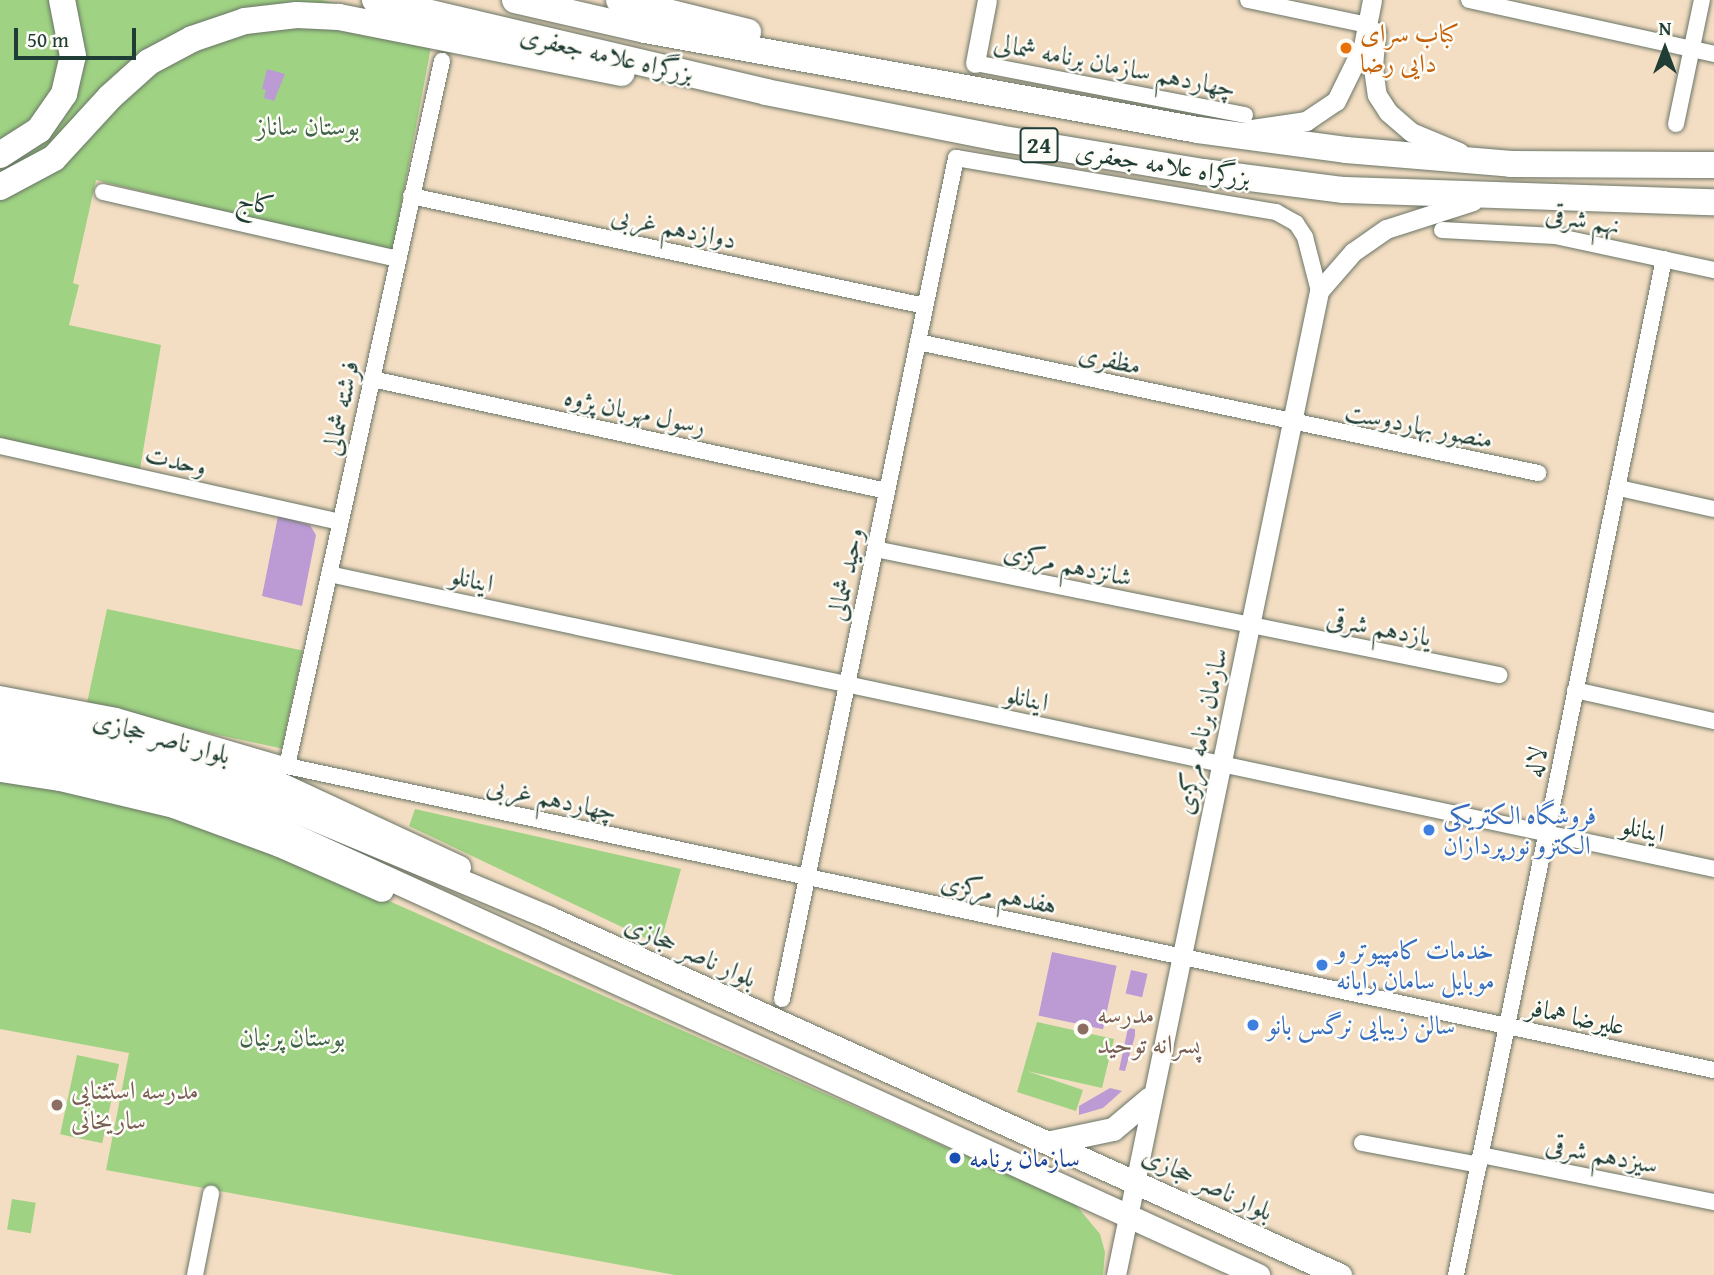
<!DOCTYPE html>
<html>
<head>
<meta charset="utf-8">
<style>
	body { margin:0 }
	#map { position:relative; width:1714px; height:1275px; overflow:hidden; background:#f4dec3; font-family:"Gentium Book Plus",Amiri,serif }
	div>[style] { position:absolute }
	.green>* { inset:0; background:#9fd383; transform-origin:0 0 }
	.building>* { inset:0; background:#bc9bd5; transform-origin:0 0 }
	.roads { filter:drop-shadow(0 0 2px #6a7566) drop-shadow(0 0 2px #6a7566) }
	.minor>* { height:16px; margin:-8px; padding:0 8px; transform-origin:8px; border-radius:8px; background:#fff }
	.tertiary>* { height:19px; margin:-9.5px; padding:0 9.5px; transform-origin:9.5px; border-radius:9.5px; background:#fff }
	.secondary>* { height:23px; margin:-11.5px; padding:0 11.5px; transform-origin:11.5px; border-radius:11.5px; background:#fff }
	.trunk>* { height:26px; margin:-13px; padding:0 13px; transform-origin:13px; border-radius:13px; background:#fff }
	.dots>* { width:19px; height:19px; translate:-50% -50%; box-sizing:border-box; border:4px solid #fdfcf7; border-radius:50% }
	span { translate:-50% -50%; white-space:nowrap; text-align:center; line-height:1.15; -webkit-text-stroke:5px #fdfcf7; paint-order:stroke }
	.shield-label span { padding:2px 5px; background:#fdfcf7; border:2px solid; border-radius:5px; -webkit-text-stroke-width:0 }
	.shield-label { font-size:24px; color:#1f3d34; font-weight:700 }
	.food-label { font-size:26px; color:#c56008 }
	.left { translate:0 -50%; text-align:left }
	.street-label { font-size:26px; color:#1f3d34 }
	.park-label { font-size:26px; color:#3f6248 }
	.shop-label { font-size:26px; color:#366cbe }
	.education-label { font-size:26px; color:#785e54 }
	.transit-label { font-size:26px; color:#164399 }
	.north { position:absolute; left:1630px; top:14px; width:70px; height:70px; -webkit-text-stroke:5px #fdfcf7; paint-order:stroke; rotate:0deg; font-size:19px; font-weight:700; line-height:28px; text-align:center; color:#1f3d34 }
	.north::after { content:''; display:block; margin:auto; width:24px; height:32px; background:#1f3d34; clip-path:polygon(50% 0,100% 100%,50% 72%,0 100%) }
	.scale { position:absolute; left:14px; top:28px; width:122px; height:32px; box-sizing:border-box; border:4px solid #1f3d34; border-top:0; padding-left:9px; font-size:21px; line-height:24px; white-space:nowrap; color:#1f3d34; -webkit-text-stroke:5px #fdfcf7; paint-order:stroke }
</style>
</head>
<body>
<div id="map">
	<div class="green">
		<div style="clip-path:polygon(0 0,55px 0,66px 34px,47px 109px,0 146px)"></div>
		<div style="clip-path:polygon(69px 0,322px 0,339px 4px,336px 11px,220px 21px,63px 141px,0 182px,0 161px,47px 132px)"></div>
		<div style="clip-path:polygon(312px 20px,431px 47px,392px 253px,96px 180px,73px 283px,79px 285px,69px 325px,161px 345px,140px 469px,0 438px,0 195px,117px 98px,189px 47px)"></div>
		<div style="left:107px;top:609px;width:200px;height:100px;rotate:12deg"></div>
		<div style="clip-path:polygon(0 776px,97px 792px,276px 851px,1075px 1204px,1100px 1234px,1105px 1252px,1103px 1275px,675px 1275px,106px 1170px,129px 1053px,0 1029px)"></div>
		<div style="clip-path:polygon(415px 809px,681px 869px,660px 945px,409px 826px)"></div>
		<div style="clip-path:polygon(1037px 1022px,1114px 1039px,1102px 1088px,1027px 1071px,1083px 1090px,1076px 1111px,1017px 1092px)"></div>
		<div style="left:77px;top:1055px;width:43px;height:81px;rotate:12deg"></div>
		<div style="left:12px;top:1199px;width:24px;height:31px;rotate:9deg"></div>
	</div>
	<div class="building">
		<div style="clip-path:polygon(267px 69px,285px 74px,274px 101px,264px 98px,266px 90px,262px 89px)"></div>
		<div style="clip-path:polygon(278px 516px,310px 525px,316px 535px,302px 606px,262px 596px)"></div>
		<div style="left:1052px;top:952px;width:66px;height:65px;rotate:12deg"></div>
		<div style="left:1131px;top:970px;width:17px;height:24px;rotate:13deg"></div>
		<div style="clip-path:polygon(1128px 1028px,1135px 1029px,1135px 1036px,1125px 1071px,1119px 1070px)"></div>
		<div style="clip-path:polygon(1110px 1088px,1122px 1091px,1103px 1108px,1079px 1115px,1079px 1106px)"></div>
	</div>
	<div class="roads">
		<div class="minor">
			<div style="left:1248px;top:0;width:123px;rotate:11.8deg"></div>
			<div style="left:1469px;top:0;width:251px;rotate:12.4deg"></div>
			<div style="left:975px;top:63px;width:275px;rotate:10.9deg"></div>
			<div style="left:1676px;top:124px;width:127px;rotate:-78.2deg"></div>
			<div style="left:103px;top:192px;width:303px;rotate:12.8deg"></div>
			<div style="left:411px;top:196px;width:526px;rotate:12.08deg"></div>
			<div style="left:1442px;top:230px;width:113px;rotate:3deg"></div>
			<div style="left:1555px;top:236px;width:163px;rotate:12.1deg"></div>
			<div style="left:918px;top:342px;width:634px;rotate:11.93deg"></div>
			<div style="left:372px;top:379px;width:527px;rotate:12.27deg"></div>
			<div style="left:0;top:446px;width:348px;rotate:12.6deg"></div>
			<div style="left:1619px;top:488px;width:97px;rotate:12.5deg"></div>
			<div style="left:875px;top:549px;width:637px;rotate:11.42deg"></div>
			<div style="left:329px;top:574px;width:1416px;rotate:12.02deg"></div>
			<div style="left:1575px;top:690px;width:142px;rotate:12.6deg"></div>
			<div style="left:0;top:694px;width:118px;rotate:10.7deg"></div>
			<div style="left:116px;top:716px;width:178px;rotate:16.3deg"></div>
			<div style="left:287px;top:766px;width:1459px;rotate:12.03deg"></div>
			<div style="left:287px;top:766px;width:722px;rotate:-77.6deg"></div>
			<div style="left:782px;top:999px;width:859px;rotate:-78.31deg"></div>
			<div style="left:956px;top:158px;width:325px;rotate:9.6deg"></div>
			<div style="left:1276px;top:212px;width:23px;rotate:29deg"></div>
			<div style="left:1296px;top:223px;width:17px;rotate:57deg"></div>
			<div style="left:1305px;top:237px;width:56px;rotate:75.5deg"></div>
			<div style="left:1362px;top:1143px;width:119px;rotate:10.6deg"></div>
			<div style="left:1481px;top:1155px;width:238px;rotate:11.4deg"></div>
			<div style="left:195px;top:1275px;width:83px;rotate:-78.8deg"></div>
			<div style="left:1456px;top:1275px;width:1037px;rotate:-78.43deg"></div>
		</div>
		<div class="tertiary">
			<div style="left:1376px;top:32px;width:36px;rotate:95deg"></div>
			<div style="left:1373px;top:68px;width:27px;rotate:82deg"></div>
			<div style="left:1377px;top:95px;width:20px;rotate:57deg"></div>
			<div style="left:1388px;top:112px;width:30px;rotate:41deg"></div>
			<div style="left:1411px;top:132px;width:52px;rotate:22.6deg"></div>
			<div style="left:975px;top:63px;width:64px;rotate:-79.2deg"></div>
			<div style="left:1252px;top:129px;width:55px;rotate:-8.4deg"></div>
			<div style="left:1306px;top:121px;width:36px;rotate:-34deg"></div>
			<div style="left:1336px;top:101px;width:61px;rotate:-63.9deg"></div>
			<div style="left:1363px;top:46px;width:47px;rotate:-78.9deg"></div>
			<div style="left:1116px;top:1275px;width:1005px;rotate:-78.34deg"></div>
			<div style="left:1319px;top:291px;width:52px;rotate:-48.9deg"></div>
			<div style="left:1353px;top:252px;width:40px;rotate:-34.9deg"></div>
			<div style="left:1386px;top:229px;width:91px;rotate:-17.8deg"></div>
		</div>
		<div class="secondary">
			<div style="left:0;top:712px;width:129px;rotate:9.8deg"></div>
			<div style="left:127px;top:734px;width:154px;rotate:17.7deg"></div>
			<div style="left:274px;top:781px;width:204px;rotate:24.9deg"></div>
			<div style="left:0;top:730px;width:130px;rotate:10.6deg"></div>
			<div style="left:128px;top:754px;width:106px;rotate:16.4deg"></div>
			<div style="left:230px;top:784px;width:347px;rotate:22.7deg"></div>
			<div style="left:550px;top:918px;width:867px;rotate:24.32deg"></div>
			<div style="left:0;top:750px;width:126px;rotate:10.5deg"></div>
			<div style="left:124px;top:773px;width:101px;rotate:16.6deg"></div>
			<div style="left:221px;top:802px;width:1140px;rotate:24.52deg"></div>
			<div style="left:0;top:770px;width:61px;rotate:8.5deg"></div>
			<div style="left:60px;top:779px;width:116px;rotate:13.4deg"></div>
			<div style="left:173px;top:806px;width:113px;rotate:20.2deg"></div>
			<div style="left:279px;top:845px;width:112px;rotate:23.6deg"></div>
			<div style="left:1051px;top:1142px;width:63px;rotate:-11.8deg"></div>
			<div style="left:1113px;top:1129px;width:48px;rotate:-40deg"></div>
		</div>
		<div class="trunk">
			<div style="left:375px;top:0;width:402px;rotate:13.2deg"></div>
			<div style="left:766px;top:92px;width:237px;rotate:11.2deg"></div>
			<div style="left:998px;top:138px;width:208px;rotate:9.4deg"></div>
			<div style="left:1203px;top:172px;width:142px;rotate:7.3deg"></div>
			<div style="left:1344px;top:190px;width:370px;rotate:1.9deg"></div>
			<div style="left:515px;top:0;width:133px;rotate:13deg"></div>
			<div style="left:645px;top:30px;width:562px;rotate:10.25deg"></div>
			<div style="left:1198px;top:130px;width:149px;rotate:7.7deg"></div>
			<div style="left:1346px;top:150px;width:166px;rotate:4.8deg"></div>
			<div style="left:1511px;top:164px;width:203px;rotate:0.3deg"></div>
			<div style="left:619px;top:0;width:133px;rotate:13.9deg"></div>
			<div style="left:0;top:155px;width:46px;rotate:-32.7deg"></div>
			<div style="left:39px;top:130px;width:44px;rotate:-55.2deg"></div>
			<div style="left:64px;top:94px;width:39px;rotate:-77deg"></div>
			<div style="left:73px;top:56px;width:57px;rotate:-101.1deg"></div>
			<div style="left:0;top:187px;width:61px;rotate:-28.2deg"></div>
			<div style="left:54px;top:158px;width:83px;rotate:-47.4deg"></div>
			<div style="left:110px;top:97px;width:52px;rotate:-41.9deg"></div>
			<div style="left:149px;top:62px;width:49px;rotate:-28.1deg"></div>
			<div style="left:192px;top:39px;width:56px;rotate:-18.8deg"></div>
			<div style="left:245px;top:21px;width:52px;rotate:-6.6deg"></div>
			<div style="left:297px;top:15px;width:42px;rotate:2.7deg"></div>
			<div style="left:339px;top:17px;width:288px;rotate:11.2deg"></div>
		</div>
	</div>
	<div class="dots">
		<div style="left:1346px;top:48px;background:#e8710a"></div>
		<div style="left:1429px;top:830px;background:#3f7fe0"></div>
		<div style="left:1322px;top:965px;background:#3f7fe0"></div>
		<div style="left:1253px;top:1025px;background:#3f7fe0"></div>
		<div style="left:1083px;top:1029px;background:#8d6e63"></div>
		<div style="left:57px;top:1105px;background:#8d6e63"></div>
		<div style="left:955px;top:1158px;background:#1a4fb4"></div>
	</div>
	<div class="shield-label">
		<span style="left:1039px;top:145px">24</span>
	</div>
	<div class="food-label">
		<span class="left" style="left:1360px;top:48px">کباب سرای<br>دایی رضا</span>
	</div>
	<div class="street-label">
		<span style="left:607px;top:54px;rotate:13deg">بزرگراه علامه جعفری</span>
		<span style="left:1115px;top:65px;rotate:11deg">چهاردهم سازمان برنامه شمالی</span>
		<span style="left:1163px;top:164px;rotate:9deg">بزرگراه علامه جعفری</span>
		<span style="left:256px;top:202px;rotate:13deg">کاج</span>
		<span style="left:1583px;top:219px;rotate:10deg">نهم شرقی</span>
		<span style="left:674px;top:227px;rotate:12deg">دوازدهم غربی</span>
		<span style="left:1110px;top:359px;rotate:12deg">مظفری</span>
		<span style="left:340px;top:408px;rotate:-78deg">فرشته شمالی</span>
		<span style="left:635px;top:411px;rotate:12deg">رسول مهربان پژوه</span>
		<span style="left:1419px;top:425px;rotate:11deg">منصور بهاردوست</span>
		<span style="left:176px;top:460px;rotate:13deg">وحدت</span>
		<span style="left:1068px;top:564px;rotate:12deg">شانزدهم مرکزی</span>
		<span style="left:845px;top:574px;rotate:-78deg">وحید شمالی</span>
		<span style="left:472px;top:579px;rotate:12deg">اینانلو</span>
		<span style="left:1379px;top:627px;rotate:11deg">یازدهم شرقی</span>
		<span style="left:1027px;top:698px;rotate:12deg">اینانلو</span>
		<span style="left:1201px;top:731px;rotate:-78deg">سازمان برنامه مرکزی</span>
		<span style="left:162px;top:737px;rotate:15deg">بلوار ناصر حجازی</span>
		<span style="left:1535px;top:762px;rotate:-79deg">لاله</span>
		<span style="left:552px;top:798px;rotate:12deg">چهاردهم غربی</span>
		<span style="left:1643px;top:829px;rotate:12deg">اینانلو</span>
		<span style="left:999px;top:893px;rotate:12deg">هفدهم مرکزی</span>
		<span style="left:691px;top:951px;rotate:24deg">بلوار ناصر حجازی</span>
		<span style="left:1576px;top:1016px;rotate:12deg">علیرضا همافر</span>
		<span style="left:1602px;top:1154px;rotate:11deg">سیزدهم شرقی</span>
		<span style="left:1208px;top:1183px;rotate:25deg">بلوار ناصر حجازی</span>
	</div>
	<div class="park-label">
		<span style="left:308px;top:126px">بوستان ساناز</span>
		<span style="left:292px;top:1037px">بوستان پرنیان</span>
	</div>
	<div class="shop-label">
		<span class="left" style="left:1443px;top:830px">فروشگاه الکتریکی<br>الکترو نورپردازان</span>
		<span class="left" style="left:1336px;top:965px">خدمات کامپیوتر و<br>موبایل سامان رایانه</span>
		<span class="left" style="left:1267px;top:1025px">سالن زیبایی نرگس بانو</span>
	</div>
	<div class="education-label">
		<span class="left" style="left:1097px;top:1029px">مدرسه<br>پسرانه توحید</span>
		<span class="left" style="left:71px;top:1105px">مدرسه استثنایی<br>ساریخانی</span>
	</div>
	<div class="transit-label">
		<span class="left" style="left:969px;top:1158px">سازمان برنامه</span>
	</div>
	<div class="north">N</div>
	<div class="scale">50 m</div>
</div>
</body>
</html>
